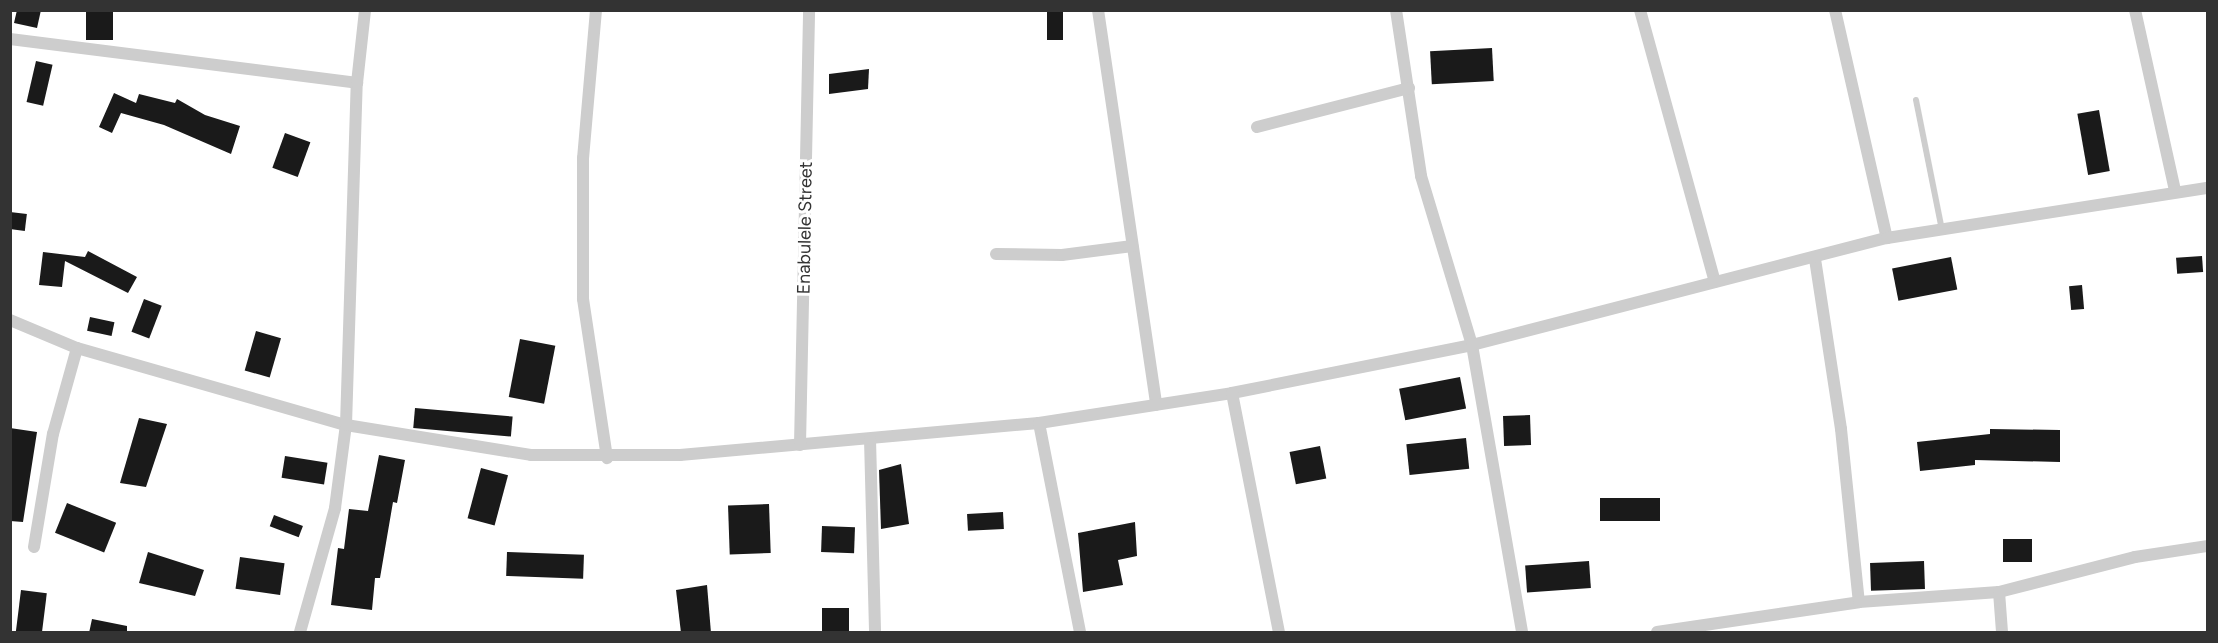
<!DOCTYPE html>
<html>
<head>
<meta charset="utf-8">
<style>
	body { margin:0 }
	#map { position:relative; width:2218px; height:643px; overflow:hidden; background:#fff; font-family:Figtree,sans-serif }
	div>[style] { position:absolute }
	.building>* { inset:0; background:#1a1a1a; transform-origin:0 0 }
	.service>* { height:6px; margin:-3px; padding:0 3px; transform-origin:3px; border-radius:3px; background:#cdcdcd }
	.minor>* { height:12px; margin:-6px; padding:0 6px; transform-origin:6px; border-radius:6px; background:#cdcdcd }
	span { translate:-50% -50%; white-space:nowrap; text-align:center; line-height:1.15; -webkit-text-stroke:6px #fff; paint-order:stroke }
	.street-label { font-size:18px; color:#333 }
	.frame { position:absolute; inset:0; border:12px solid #333; pointer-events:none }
</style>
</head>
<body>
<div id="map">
	<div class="building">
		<div style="clip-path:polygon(17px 10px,41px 10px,37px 28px,14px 23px)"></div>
		<div style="left:86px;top:10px;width:27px;height:30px"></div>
		<div style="left:1047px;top:10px;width:16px;height:30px"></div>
		<div style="left:1492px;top:48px;width:33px;height:62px;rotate:87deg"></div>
		<div style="left:36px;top:61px;width:17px;height:42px;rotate:13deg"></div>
		<div style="clip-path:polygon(869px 69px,868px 89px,829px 94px,829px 74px)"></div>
		<div style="clip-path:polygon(114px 93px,136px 103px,139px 94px,175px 103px,177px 99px,205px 115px,240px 126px,231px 154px,164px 125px,121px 113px,112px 133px,99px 127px)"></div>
		<div style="left:2099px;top:110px;width:62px;height:22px;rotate:80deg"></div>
		<div style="left:285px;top:133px;width:27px;height:37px;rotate:20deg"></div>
		<div style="left:10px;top:212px;width:17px;height:17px;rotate:7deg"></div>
		<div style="clip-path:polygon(88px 251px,137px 277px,128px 293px,65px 261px,62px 287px,39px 285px,43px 252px,85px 257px)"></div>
		<div style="left:2202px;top:256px;width:16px;height:26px;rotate:86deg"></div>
		<div style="left:1951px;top:257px;width:33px;height:60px;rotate:79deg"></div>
		<div style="left:2082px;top:285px;width:24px;height:13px;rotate:85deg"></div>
		<div style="left:144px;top:299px;width:19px;height:35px;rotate:21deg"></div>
		<div style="left:90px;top:317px;width:25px;height:14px;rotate:12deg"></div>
		<div style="left:256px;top:331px;width:26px;height:41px;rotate:16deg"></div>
		<div style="left:520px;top:339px;width:36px;height:59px;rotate:11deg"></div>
		<div style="left:1460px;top:377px;width:32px;height:62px;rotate:79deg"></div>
		<div style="left:415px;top:408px;width:98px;height:20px;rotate:5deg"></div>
		<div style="left:1530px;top:415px;width:30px;height:27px;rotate:88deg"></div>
		<div style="clip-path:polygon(139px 418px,167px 424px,146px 487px,120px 483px)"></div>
		<div style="clip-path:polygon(10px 428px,37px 432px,23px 522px,10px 521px)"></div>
		<div style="clip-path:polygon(1990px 429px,2060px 430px,2060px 462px,1975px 460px,1975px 465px,1920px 471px,1917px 442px,1990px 434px)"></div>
		<div style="left:1466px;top:438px;width:31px;height:60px;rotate:84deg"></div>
		<div style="left:1320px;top:446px;width:33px;height:31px;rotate:79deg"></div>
		<div style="clip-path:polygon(379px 455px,405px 460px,397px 503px,393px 502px,380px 578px,375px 578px,372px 610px,331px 605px,338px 548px,344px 549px,349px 509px,368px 511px)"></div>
		<div style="left:285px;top:456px;width:43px;height:22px;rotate:9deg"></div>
		<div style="clip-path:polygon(901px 464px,909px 524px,881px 529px,879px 470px)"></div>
		<div style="left:481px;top:468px;width:28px;height:52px;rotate:15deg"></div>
		<div style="left:1660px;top:498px;width:23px;height:60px;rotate:90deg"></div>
		<div style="left:67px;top:503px;width:53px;height:32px;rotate:22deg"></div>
		<div style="left:769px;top:504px;width:49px;height:41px;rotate:88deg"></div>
		<div style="left:1003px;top:512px;width:17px;height:36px;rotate:87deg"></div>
		<div style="left:274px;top:515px;width:31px;height:12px;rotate:21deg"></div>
		<div style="clip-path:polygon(1135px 522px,1137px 556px,1118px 560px,1123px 585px,1083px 592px,1078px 533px)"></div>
		<div style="left:822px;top:526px;width:33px;height:26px;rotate:2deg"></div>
		<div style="left:2003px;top:539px;width:29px;height:23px"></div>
		<div style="clip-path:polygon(148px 552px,204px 570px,195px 596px,139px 583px)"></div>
		<div style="left:507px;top:552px;width:77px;height:24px;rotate:2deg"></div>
		<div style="left:240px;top:557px;width:45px;height:32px;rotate:8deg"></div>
		<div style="left:1589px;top:561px;width:27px;height:64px;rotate:86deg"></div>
		<div style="left:1924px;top:561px;width:28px;height:54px;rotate:88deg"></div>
		<div style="clip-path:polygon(707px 585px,711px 633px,681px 633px,676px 590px)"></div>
		<div style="left:21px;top:590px;width:26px;height:43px;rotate:7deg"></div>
		<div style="left:822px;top:608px;width:27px;height:25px"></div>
		<div style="clip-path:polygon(92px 619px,127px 626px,127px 633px,89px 633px)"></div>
	</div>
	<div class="service">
		<div style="left:1916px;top:100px;width:133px;rotate:78.7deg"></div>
	</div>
	<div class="minor">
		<div style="left:596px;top:10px;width:149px;rotate:95deg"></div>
		<div style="left:583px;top:158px;width:141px;rotate:90deg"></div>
		<div style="left:583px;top:299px;width:161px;rotate:81.4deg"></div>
		<div style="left:1098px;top:10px;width:399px;rotate:81.6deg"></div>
		<div style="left:1396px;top:10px;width:168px;rotate:81.4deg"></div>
		<div style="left:1421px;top:176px;width:177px;rotate:73.2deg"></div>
		<div style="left:1472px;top:345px;width:291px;rotate:80.1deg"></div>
		<div style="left:1640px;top:10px;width:282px;rotate:74.6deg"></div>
		<div style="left:1835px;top:10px;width:234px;rotate:77.2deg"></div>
		<div style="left:2135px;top:10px;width:185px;rotate:77.5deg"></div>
		<div style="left:10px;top:39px;width:350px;rotate:7.2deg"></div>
		<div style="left:1257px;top:127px;width:157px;rotate:-14.4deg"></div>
		<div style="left:996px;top:254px;width:66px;rotate:0.9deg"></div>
		<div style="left:1062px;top:255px;width:71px;rotate:-7.3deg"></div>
		<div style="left:1815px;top:259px;width:172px;rotate:81.3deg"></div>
		<div style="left:1841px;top:429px;width:174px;rotate:84.1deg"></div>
		<div style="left:10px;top:320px;width:73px;rotate:22.7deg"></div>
		<div style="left:77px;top:348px;width:280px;rotate:16deg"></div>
		<div style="left:346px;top:425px;width:187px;rotate:9.2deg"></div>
		<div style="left:531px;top:455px;width:149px"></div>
		<div style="left:680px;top:455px;width:360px;rotate:-5.1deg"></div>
		<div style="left:1039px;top:423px;width:195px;rotate:-8.8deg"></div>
		<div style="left:1232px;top:393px;width:245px;rotate:-11.3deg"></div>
		<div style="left:1472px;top:345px;width:429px;rotate:-14.5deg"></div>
		<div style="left:1887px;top:238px;width:325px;rotate:-8.9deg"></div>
		<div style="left:1232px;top:393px;width:244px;rotate:78.9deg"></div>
		<div style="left:1039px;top:423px;width:213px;rotate:78.9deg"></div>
		<div style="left:870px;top:439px;width:193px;rotate:88.5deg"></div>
		<div style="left:800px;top:445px;width:435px;rotate:-88.8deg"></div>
		<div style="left:34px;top:547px;width:115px;rotate:-80.5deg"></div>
		<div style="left:53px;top:434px;width:89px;rotate:-74.4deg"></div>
		<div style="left:1999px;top:592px;width:140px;rotate:-14.4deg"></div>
		<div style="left:2135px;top:557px;width:74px;rotate:-8.6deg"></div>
		<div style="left:300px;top:632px;width:129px;rotate:-74.2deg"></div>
		<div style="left:335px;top:508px;width:84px;rotate:-82.5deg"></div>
		<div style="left:346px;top:425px;width:342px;rotate:-88.2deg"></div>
		<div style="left:357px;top:83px;width:73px;rotate:-83.7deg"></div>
		<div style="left:1657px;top:632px;width:204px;rotate:-8.4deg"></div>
		<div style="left:1859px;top:602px;width:140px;rotate:-4.1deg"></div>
		<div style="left:1999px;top:592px;width:40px;rotate:85.7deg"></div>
	</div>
	<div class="street-label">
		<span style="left:805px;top:228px;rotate:-89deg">Enabulele Street</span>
	</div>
	<div class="frame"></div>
</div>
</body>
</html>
